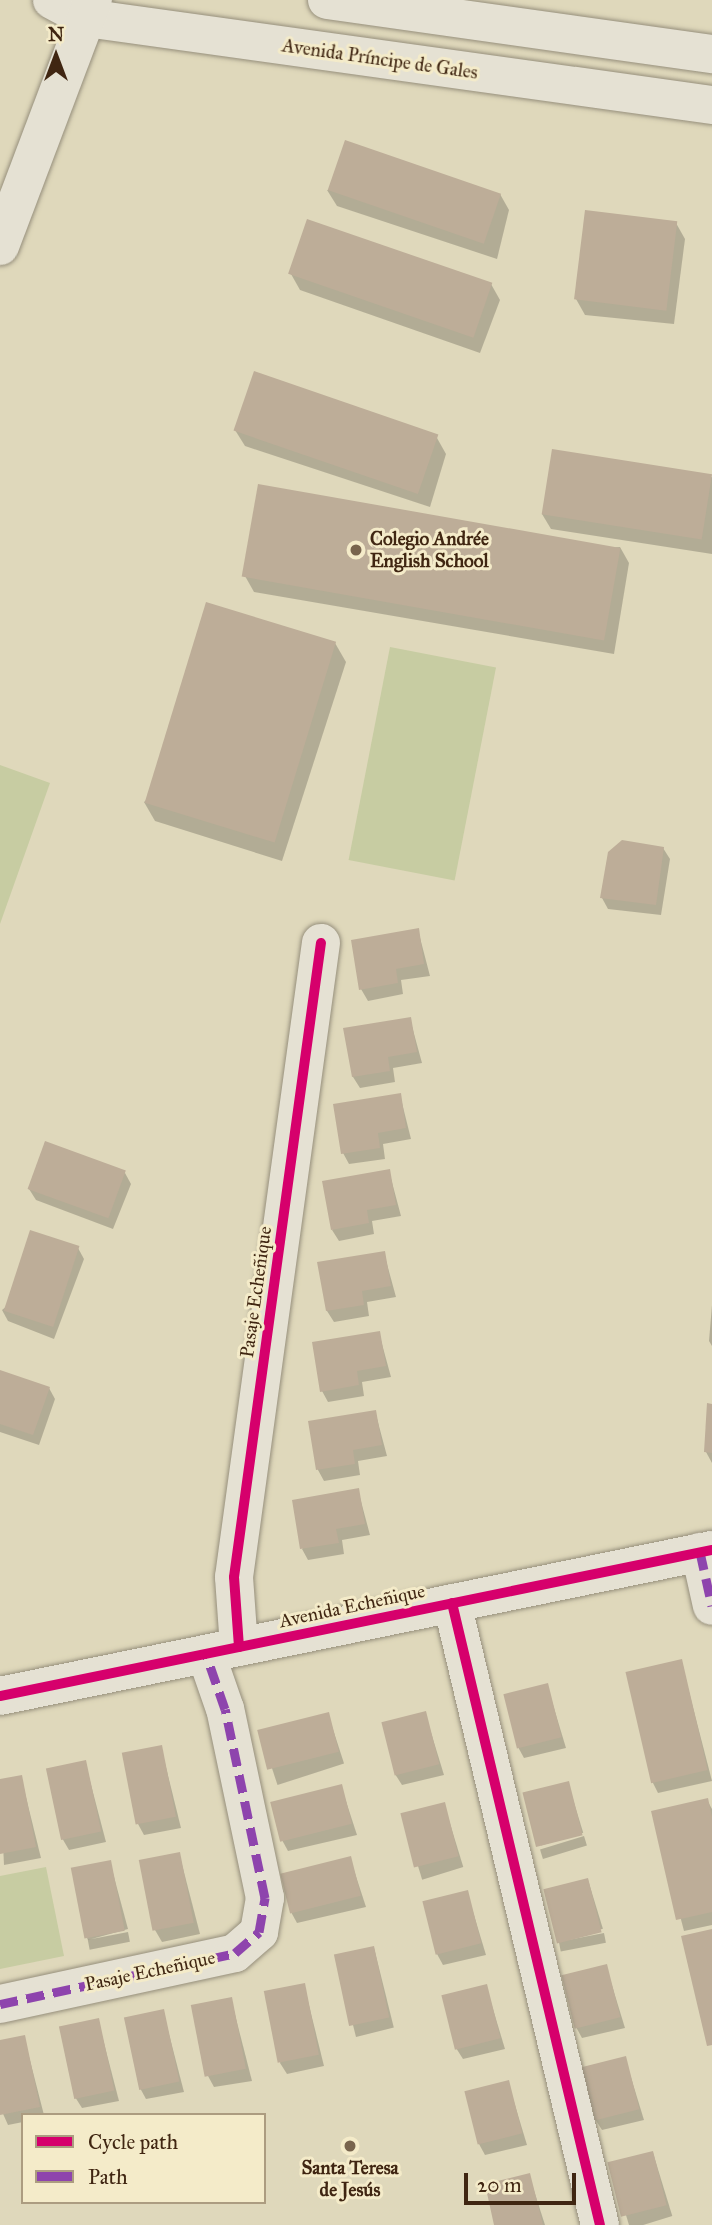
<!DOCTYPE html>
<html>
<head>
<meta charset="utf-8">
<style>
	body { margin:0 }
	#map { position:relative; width:712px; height:2225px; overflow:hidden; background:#dfd8bb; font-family:"IM FELL Great Primer",serif }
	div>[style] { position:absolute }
	.green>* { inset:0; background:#c7cca2; transform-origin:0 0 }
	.shadow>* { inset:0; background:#0003; transform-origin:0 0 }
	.building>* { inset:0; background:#bdad98; transform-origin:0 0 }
	.roads { filter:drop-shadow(0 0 2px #968f7c) drop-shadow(0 0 2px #968f7c) }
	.street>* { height:38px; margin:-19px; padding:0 19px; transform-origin:19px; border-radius:19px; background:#e5e1d3 }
	.secondary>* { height:38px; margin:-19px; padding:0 19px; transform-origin:19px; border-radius:19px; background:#e5e1d3 }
	.quiet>* { height:9px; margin-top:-4.5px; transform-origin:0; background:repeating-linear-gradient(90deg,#8e44ad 0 18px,transparent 0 27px) }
	.cycleway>* { height:10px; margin:-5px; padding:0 5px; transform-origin:5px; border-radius:5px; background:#d6006c }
	.dots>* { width:19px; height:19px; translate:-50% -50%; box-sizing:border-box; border:4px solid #f4ebc9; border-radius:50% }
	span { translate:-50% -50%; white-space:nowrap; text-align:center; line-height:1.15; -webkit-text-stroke:6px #f4ebc9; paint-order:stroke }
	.street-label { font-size:19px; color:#402612 }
	.poi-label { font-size:19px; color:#402612; font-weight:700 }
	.left { translate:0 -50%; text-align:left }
	.legend { position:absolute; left:21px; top:2113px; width:245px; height:91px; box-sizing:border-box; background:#f4ebc9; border:2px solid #ac9c80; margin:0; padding:9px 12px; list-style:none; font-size:21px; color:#402612 }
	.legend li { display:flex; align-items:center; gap:14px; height:35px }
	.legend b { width:35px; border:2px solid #ac9c80 }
	.north { position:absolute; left:21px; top:21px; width:70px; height:70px; -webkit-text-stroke:5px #f4ebc9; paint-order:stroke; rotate:0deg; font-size:19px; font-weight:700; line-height:28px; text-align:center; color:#402612 }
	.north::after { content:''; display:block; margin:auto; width:24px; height:32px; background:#402612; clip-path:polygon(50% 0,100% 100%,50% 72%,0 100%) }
	.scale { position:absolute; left:464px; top:2173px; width:112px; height:32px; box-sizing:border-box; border:4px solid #402612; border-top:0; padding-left:9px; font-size:21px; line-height:24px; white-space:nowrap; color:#402612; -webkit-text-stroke:5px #f4ebc9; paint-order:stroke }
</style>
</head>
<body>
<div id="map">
	<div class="green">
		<div style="left:390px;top:647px;width:108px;height:217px;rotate:11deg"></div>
		<div style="clip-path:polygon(0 765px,50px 783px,0 924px)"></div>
		<div style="clip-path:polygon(46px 1867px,64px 1956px,0 1969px,0 1876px)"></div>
	</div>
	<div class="shadow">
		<div style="clip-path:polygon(327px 190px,500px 194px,509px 210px,497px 259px,337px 206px)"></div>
		<div style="clip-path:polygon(676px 223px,685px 239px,674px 324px,585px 315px,576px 299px)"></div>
		<div style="clip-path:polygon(291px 274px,491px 284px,500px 300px,480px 353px,300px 290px)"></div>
		<div style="clip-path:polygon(235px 430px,437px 438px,446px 454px,430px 507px,245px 446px)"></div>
		<div style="clip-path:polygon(712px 477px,712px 554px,551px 529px,542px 514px)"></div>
		<div style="clip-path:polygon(620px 547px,629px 563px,614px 654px,254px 592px,245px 576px)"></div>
		<div style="clip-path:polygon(335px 643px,346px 662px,282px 861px,155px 821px,144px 802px)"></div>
		<div style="clip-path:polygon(663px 848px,670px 859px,661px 915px,608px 909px,602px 898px)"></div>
		<div style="clip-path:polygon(418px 930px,430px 976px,401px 980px,403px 994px,368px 1001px,361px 989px)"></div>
		<div style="clip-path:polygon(410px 1019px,422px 1063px,393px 1068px,395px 1082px,360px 1088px,353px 1077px,345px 1029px)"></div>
		<div style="clip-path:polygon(400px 1095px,411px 1139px,383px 1144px,385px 1159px,349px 1164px,343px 1153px)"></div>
		<div style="clip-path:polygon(389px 1171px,401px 1216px,372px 1221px,374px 1234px,339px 1241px,332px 1230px)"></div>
		<div style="clip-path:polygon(125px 1173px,131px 1184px,113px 1229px,36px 1200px,29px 1189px)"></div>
		<div style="clip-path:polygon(78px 1248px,84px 1259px,54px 1339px,8px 1321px,2px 1310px)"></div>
		<div style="clip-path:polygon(384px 1253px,396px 1297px,367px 1302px,369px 1316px,334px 1322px,327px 1311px,319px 1263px)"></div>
		<div style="clip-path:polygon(712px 1305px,712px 1346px,709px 1341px)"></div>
		<div style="clip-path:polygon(379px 1333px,391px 1377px,362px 1382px,364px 1396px,328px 1402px,322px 1391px)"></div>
		<div style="clip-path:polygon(0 1372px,49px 1388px,55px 1399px,39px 1445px,0 1432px)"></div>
		<div style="clip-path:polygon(712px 1405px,712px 1463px,706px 1452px)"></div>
		<div style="clip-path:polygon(375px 1411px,387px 1456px,358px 1461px,360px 1475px,324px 1481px,318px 1470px,310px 1423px)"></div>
		<div style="clip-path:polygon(358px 1490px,370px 1535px,342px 1540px,344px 1554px,308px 1560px,302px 1549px)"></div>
		<div style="clip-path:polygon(681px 1661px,712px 1781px,658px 1793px,652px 1781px)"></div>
		<div style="clip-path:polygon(547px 1685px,566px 1748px,524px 1758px,518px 1747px)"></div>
		<div style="clip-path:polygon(425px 1713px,444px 1775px,402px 1785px,395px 1774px)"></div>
		<div style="left:328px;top:1714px;width:52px;height:70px;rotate:72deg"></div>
		<div style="clip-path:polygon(161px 1747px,181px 1828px,144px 1835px,138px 1824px)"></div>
		<div style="clip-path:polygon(85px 1762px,106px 1842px,69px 1850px,62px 1838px)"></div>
		<div style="clip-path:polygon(21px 1777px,41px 1858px,4px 1865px,0 1781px)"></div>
		<div style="left:568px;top:1783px;width:52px;height:44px;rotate:73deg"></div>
		<div style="clip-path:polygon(341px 1786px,357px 1835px,288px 1851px,282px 1840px)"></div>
		<div style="clip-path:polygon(707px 1800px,712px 1809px,712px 1925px,684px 1931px,653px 1812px)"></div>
		<div style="left:444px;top:1804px;width:66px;height:43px;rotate:73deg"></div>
		<div style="left:584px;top:1836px;width:10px;height:46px;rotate:73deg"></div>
		<div style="clip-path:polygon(179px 1853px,200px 1934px,162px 1942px,155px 1930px)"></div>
		<div style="clip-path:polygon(350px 1858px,366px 1907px,297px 1923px,291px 1912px)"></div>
		<div style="clip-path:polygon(110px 1862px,128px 1929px,88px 1940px,87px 1938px)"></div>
		<div style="left:588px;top:1880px;width:51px;height:44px;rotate:73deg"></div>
		<div style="clip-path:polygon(467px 1892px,486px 1955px,443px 1965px,437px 1954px)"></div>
		<div style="left:128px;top:1932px;width:10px;height:41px;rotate:79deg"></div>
		<div style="left:604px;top:1933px;width:10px;height:46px;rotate:79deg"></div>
		<div style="left:374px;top:1948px;width:82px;height:39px;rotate:76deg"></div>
		<div style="clip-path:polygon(606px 1966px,625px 2028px,582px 2038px,576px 2027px)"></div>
		<div style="clip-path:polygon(304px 1985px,324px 2066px,287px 2074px,280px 2063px)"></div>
		<div style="clip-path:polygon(486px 1986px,505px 2049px,463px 2059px,456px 2048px)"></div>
		<div style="clip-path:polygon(231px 1999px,252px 2081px,214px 2087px,208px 2076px)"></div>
		<div style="clip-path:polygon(163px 2011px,184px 2092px,146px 2099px,140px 2088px)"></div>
		<div style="clip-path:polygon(98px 2020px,119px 2101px,82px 2108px,75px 2097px)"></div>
		<div style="clip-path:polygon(24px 2037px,44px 2115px,23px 2115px,23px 2122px,8px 2125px,0 2107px,0 2042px)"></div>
		<div style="clip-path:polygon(625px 2058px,644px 2120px,602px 2130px,595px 2119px)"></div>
		<div style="clip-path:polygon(508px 2082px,527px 2145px,485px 2155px,479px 2144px)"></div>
		<div style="left:653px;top:2153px;width:66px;height:44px;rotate:73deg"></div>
		<div style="clip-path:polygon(529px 2175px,545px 2225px,496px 2225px)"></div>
	</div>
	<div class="building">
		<div style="left:345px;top:140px;width:165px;height:53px;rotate:19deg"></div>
		<div style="left:585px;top:210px;width:93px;height:90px;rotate:7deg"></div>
		<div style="left:307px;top:219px;width:196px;height:58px;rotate:19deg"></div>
		<div style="left:254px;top:371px;width:195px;height:63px;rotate:19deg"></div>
		<div style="left:552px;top:449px;width:162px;height:66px;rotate:9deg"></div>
		<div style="left:258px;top:484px;width:368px;height:94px;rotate:10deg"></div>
		<div style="left:206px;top:602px;width:136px;height:210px;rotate:17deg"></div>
		<div style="clip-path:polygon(622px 840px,664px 847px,656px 905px,600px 898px,608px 852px)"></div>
		<div style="clip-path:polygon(419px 928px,424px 964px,396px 969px,398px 983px,359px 990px,351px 940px)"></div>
		<div style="clip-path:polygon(411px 1017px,417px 1052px,388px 1057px,390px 1071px,352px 1077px,343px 1028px)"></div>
		<div style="clip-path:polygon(401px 1093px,406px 1128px,378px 1133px,380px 1148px,341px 1154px,333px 1104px)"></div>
		<div style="left:45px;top:1141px;width:86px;height:51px;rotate:20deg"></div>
		<div style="clip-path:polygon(390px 1169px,396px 1205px,367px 1210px,369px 1223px,331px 1230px,322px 1181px)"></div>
		<div style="left:30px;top:1230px;width:52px;height:85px;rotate:18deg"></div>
		<div style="clip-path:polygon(385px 1251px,391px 1286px,362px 1291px,364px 1305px,326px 1311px,317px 1262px)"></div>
		<div style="clip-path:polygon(380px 1331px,386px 1366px,357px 1371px,359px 1385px,320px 1392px,312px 1342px)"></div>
		<div style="clip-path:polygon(0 1370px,50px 1387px,33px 1435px,0 1424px)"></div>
		<div style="clip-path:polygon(707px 1403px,712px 1404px,712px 1453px,704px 1452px)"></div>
		<div style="clip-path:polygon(376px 1410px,382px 1445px,353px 1450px,355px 1464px,316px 1470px,308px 1421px)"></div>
		<div style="clip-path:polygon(359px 1488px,365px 1524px,336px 1529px,339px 1543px,300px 1549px,292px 1500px)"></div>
		<div style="left:682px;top:1659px;width:114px;height:58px;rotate:77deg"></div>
		<div style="left:548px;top:1683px;width:56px;height:46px;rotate:76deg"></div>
		<div style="left:426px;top:1711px;width:55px;height:46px;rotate:76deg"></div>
		<div style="left:329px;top:1712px;width:41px;height:74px;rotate:76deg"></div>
		<div style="left:162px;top:1745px;width:73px;height:41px;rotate:79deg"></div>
		<div style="left:86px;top:1760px;width:73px;height:41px;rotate:78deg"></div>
		<div style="clip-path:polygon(22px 1775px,36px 1847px,0 1854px,0 1779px)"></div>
		<div style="left:569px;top:1781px;width:56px;height:48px;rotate:76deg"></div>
		<div style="left:342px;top:1784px;width:41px;height:74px;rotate:76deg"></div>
		<div style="clip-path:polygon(708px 1798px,712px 1817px,712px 1912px,676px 1920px,651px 1811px)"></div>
		<div style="left:445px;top:1802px;width:56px;height:46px;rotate:76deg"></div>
		<div style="left:180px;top:1852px;width:72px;height:42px;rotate:79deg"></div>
		<div style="left:351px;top:1856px;width:41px;height:73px;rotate:76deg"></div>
		<div style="left:111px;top:1860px;width:72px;height:41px;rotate:79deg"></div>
		<div style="left:588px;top:1878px;width:56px;height:46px;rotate:76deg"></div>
		<div style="left:468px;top:1890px;width:55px;height:47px;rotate:76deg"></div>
		<div style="clip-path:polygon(712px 1929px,712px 2045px,707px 2046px,681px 1936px)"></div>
		<div style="left:374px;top:1946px;width:73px;height:41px;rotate:78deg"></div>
		<div style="left:607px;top:1964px;width:55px;height:47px;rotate:76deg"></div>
		<div style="left:305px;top:1983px;width:73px;height:42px;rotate:79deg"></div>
		<div style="left:487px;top:1984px;width:56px;height:47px;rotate:76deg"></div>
		<div style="left:232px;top:1997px;width:73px;height:42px;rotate:79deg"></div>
		<div style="left:164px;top:2009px;width:74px;height:41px;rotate:78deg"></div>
		<div style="left:99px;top:2018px;width:74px;height:41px;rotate:78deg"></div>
		<div style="clip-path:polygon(25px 2035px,40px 2107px,0 2115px,0 2040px)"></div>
		<div style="left:626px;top:2056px;width:55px;height:46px;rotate:76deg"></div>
		<div style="left:509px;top:2080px;width:55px;height:46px;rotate:76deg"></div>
		<div style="left:653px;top:2151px;width:56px;height:47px;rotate:76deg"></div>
		<div style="clip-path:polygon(530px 2173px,543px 2225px,494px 2225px,485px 2184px)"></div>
	</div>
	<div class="roads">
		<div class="street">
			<div style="left:700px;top:1552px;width:55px;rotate:77.5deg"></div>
			<div style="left:452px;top:1603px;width:639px;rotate:76.62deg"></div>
			<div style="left:239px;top:1647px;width:70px;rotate:-94.1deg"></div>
			<div style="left:234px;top:1577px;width:640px;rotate:-82.19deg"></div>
			<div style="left:0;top:2004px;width:240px;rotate:-12.2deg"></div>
			<div style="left:235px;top:1953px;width:32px;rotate:-41deg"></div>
			<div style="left:259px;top:1932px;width:35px;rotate:-80deg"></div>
			<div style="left:265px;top:1898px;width:193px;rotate:-101.9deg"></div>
			<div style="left:225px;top:1709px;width:58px;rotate:-109.1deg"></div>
		</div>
		<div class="secondary">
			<div style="left:52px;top:0;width:38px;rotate:28deg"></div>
			<div style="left:86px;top:18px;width:632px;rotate:7.91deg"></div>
			<div style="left:327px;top:0;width:389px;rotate:8deg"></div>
			<div style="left:0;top:246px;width:263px;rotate:-69.3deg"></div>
			<div style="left:0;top:1696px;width:727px;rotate:-11.59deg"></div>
		</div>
	</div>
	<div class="quiet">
		<div style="left:700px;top:1552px;width:55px;rotate:77.5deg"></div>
		<div style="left:0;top:2004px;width:240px;rotate:-12.2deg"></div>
		<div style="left:235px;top:1953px;width:32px;rotate:-41deg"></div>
		<div style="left:259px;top:1932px;width:35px;rotate:-80deg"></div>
		<div style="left:265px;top:1898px;width:193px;rotate:-101.9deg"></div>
		<div style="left:225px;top:1709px;width:58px;rotate:-109.1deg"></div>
	</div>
	<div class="cycleway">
		<div style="left:452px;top:1603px;width:639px;rotate:76.62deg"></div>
		<div style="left:239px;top:1647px;width:70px;rotate:-94.1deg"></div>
		<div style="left:234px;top:1577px;width:640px;rotate:-82.19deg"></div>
		<div style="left:0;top:1696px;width:727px;rotate:-11.59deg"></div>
	</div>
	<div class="dots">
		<div style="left:356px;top:550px;background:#78644d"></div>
		<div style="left:350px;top:2146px;background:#78644d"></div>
	</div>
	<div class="street-label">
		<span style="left:380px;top:59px;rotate:8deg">Avenida Príncipe de Gales</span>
		<span style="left:256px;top:1292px;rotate:-82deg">Pasaje Echeñique</span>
		<span style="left:352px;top:1606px;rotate:-12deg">Avenida Echeñique</span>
		<span style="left:150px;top:1971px;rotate:-12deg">Pasaje Echeñique</span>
	</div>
	<div class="poi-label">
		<span class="left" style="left:370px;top:550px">Colegio Andrée<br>English School</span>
		<span style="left:350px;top:2179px">Santa Teresa<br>de Jesús</span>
	</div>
	<ul class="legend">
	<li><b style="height:9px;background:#d6006c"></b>Cycle path</li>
	<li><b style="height:9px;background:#8e44ad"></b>Path</li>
	</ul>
	<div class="north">N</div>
	<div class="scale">20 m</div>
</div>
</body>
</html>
